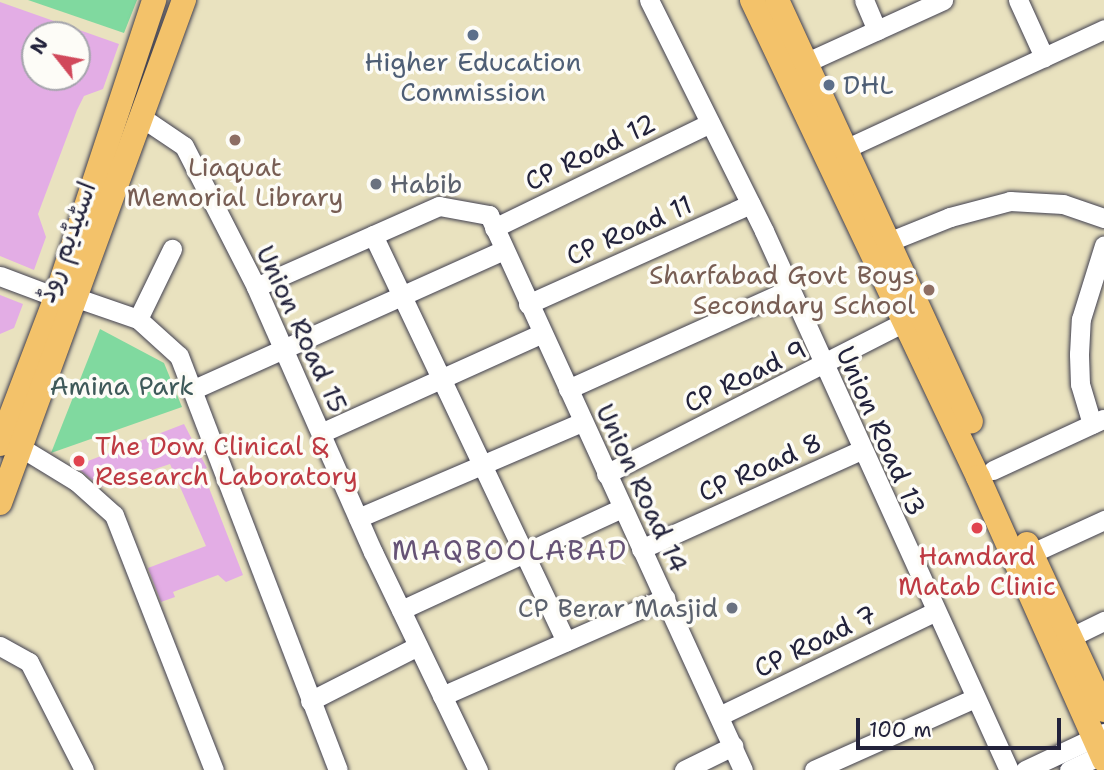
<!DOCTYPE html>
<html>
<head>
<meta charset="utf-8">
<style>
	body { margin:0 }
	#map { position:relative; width:1104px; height:770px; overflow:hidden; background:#e9e2bf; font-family:"Shantell Sans","Playpen Sans Arabic",sans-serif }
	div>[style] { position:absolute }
	.green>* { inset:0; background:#80d99f }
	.building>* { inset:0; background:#e3ade5 }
	.roads { filter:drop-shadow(0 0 2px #403f4f) drop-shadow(0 0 2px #403f4f) }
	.minor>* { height:19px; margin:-9.5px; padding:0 9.5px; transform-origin:9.5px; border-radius:9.5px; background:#fff }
	.major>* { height:24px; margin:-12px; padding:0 12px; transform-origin:12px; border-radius:12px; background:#f3c26a }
	.dots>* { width:19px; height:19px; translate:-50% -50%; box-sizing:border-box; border:4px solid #fdfcf7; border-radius:50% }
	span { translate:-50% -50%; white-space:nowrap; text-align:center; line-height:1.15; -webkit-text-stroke:7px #fdfcf7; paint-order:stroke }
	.service-label { font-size:26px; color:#4e5e75 }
	.left { translate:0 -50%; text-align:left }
	.street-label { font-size:26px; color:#22223b }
	.education-label { font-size:26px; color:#785e54 }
	.right { translate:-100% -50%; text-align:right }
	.worship-label { font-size:26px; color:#5b616d }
	.park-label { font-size:26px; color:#3e5959 }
	.health-label { font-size:26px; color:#be3a42 }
	.neighbourhood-label { font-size:28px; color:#665376; letter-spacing:2px }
	.north { position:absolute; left:21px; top:21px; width:70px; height:70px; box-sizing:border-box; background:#fdfcf7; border:2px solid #a5a5ac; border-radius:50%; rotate:301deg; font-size:19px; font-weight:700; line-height:28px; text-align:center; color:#22223b }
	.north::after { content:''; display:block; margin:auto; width:24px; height:32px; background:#d1495b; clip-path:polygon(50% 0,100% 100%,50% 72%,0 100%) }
	.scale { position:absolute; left:856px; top:718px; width:205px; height:32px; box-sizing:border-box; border:4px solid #22223b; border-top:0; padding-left:9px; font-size:21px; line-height:24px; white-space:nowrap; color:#22223b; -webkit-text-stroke:5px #fdfcf7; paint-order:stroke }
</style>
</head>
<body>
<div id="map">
	<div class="green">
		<div style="clip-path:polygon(28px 0,137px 0,124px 33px)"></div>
		<div style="clip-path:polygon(100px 329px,164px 363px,182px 407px,51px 453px)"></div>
	</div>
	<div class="building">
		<div style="clip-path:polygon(evenodd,0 2px,119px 44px,103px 89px,84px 96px,77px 110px,38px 214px,46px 237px,34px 270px,0 256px,0 2px,35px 35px,77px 35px,77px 77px,35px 77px,35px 35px)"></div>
		<div style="clip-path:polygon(0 295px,23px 304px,14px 328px,0 334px)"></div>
		<div style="clip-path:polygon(184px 424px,207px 468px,202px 470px,243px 575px,226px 582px,218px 575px,173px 592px,175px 597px,161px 602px,148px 568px,206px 546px,170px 464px,101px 487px,75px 466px)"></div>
	</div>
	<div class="roads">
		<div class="minor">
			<div style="left:649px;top:0;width:258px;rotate:63.5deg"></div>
			<div style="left:764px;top:231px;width:592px;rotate:65.56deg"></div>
			<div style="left:864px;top:0;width:33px;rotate:67deg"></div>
			<div style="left:1018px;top:0;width:63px;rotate:65.5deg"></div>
			<div style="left:794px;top:68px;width:164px;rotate:-24.5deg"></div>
			<div style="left:144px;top:119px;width:48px;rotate:34deg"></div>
			<div style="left:184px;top:146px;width:158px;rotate:62.9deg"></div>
			<div style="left:256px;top:287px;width:290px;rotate:66.2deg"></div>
			<div style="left:373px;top:552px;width:242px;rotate:64.3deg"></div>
			<div style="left:847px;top:148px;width:283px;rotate:-24.8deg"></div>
			<div style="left:494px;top:228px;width:240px;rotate:-25.9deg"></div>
			<div style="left:373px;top:235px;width:450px;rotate:64.6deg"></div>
			<div style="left:878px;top:246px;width:78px;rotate:-21.9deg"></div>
			<div style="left:950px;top:217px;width:62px;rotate:-14.9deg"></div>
			<div style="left:1010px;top:201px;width:53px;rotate:3.2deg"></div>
			<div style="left:1063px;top:204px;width:43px;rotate:18.9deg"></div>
			<div style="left:0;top:276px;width:60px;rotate:20.6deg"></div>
			<div style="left:256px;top:287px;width:200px;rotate:-23.9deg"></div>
			<div style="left:439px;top:206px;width:51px;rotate:10.2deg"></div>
			<div style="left:489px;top:215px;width:610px;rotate:65.41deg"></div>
			<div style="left:77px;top:298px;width:65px;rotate:19deg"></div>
			<div style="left:138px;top:319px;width:55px;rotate:42.1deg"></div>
			<div style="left:179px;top:356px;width:443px;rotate:69deg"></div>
			<div style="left:528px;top:304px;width:244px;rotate:-24.2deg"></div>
			<div style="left:138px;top:319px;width:78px;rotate:-64.1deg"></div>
			<div style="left:568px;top:389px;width:243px;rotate:-24.2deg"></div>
			<div style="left:192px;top:390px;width:341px;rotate:-24.2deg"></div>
			<div style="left:1092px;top:424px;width:42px;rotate:-106.7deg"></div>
			<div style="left:1080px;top:384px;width:30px;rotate:-92deg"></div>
			<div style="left:1079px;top:354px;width:35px;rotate:-87deg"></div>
			<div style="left:1081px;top:319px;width:77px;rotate:-72.7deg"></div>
			<div style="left:321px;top:433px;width:243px;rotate:-24.3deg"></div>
			<div style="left:20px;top:447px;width:66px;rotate:31.3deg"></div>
			<div style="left:76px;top:481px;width:51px;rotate:41.8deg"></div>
			<div style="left:114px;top:515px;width:274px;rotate:68.6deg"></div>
			<div style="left:993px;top:470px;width:121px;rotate:-24.9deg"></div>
			<div style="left:606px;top:474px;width:337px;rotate:-27deg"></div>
			<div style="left:358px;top:518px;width:244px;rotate:-23.2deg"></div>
			<div style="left:641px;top:549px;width:241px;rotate:-24.2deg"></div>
			<div style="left:1019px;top:559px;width:94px;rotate:-24.6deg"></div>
			<div style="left:401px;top:610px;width:243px;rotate:-24.8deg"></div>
			<div style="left:1071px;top:637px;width:37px;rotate:-26deg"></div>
			<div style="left:0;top:646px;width:33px;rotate:29deg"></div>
			<div style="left:29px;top:662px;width:121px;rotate:63deg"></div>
			<div style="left:442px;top:696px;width:244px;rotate:-23.7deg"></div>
			<div style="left:310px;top:701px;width:121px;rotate:-27deg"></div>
			<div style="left:719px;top:716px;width:239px;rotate:-25.8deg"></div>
			<div style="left:684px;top:770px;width:55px;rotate:-26.1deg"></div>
			<div style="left:814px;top:770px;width:176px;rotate:-24.1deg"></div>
			<div style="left:1025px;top:770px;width:87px;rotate:-25.1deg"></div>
			<div style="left:1069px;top:770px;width:38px;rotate:-25deg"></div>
		</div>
		<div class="major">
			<div style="left:752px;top:0;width:528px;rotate:64.65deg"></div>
			<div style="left:978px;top:477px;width:310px;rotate:66deg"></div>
			<div style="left:777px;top:0;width:464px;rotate:65.3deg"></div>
			<div style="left:0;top:444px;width:157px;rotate:-69.1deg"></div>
			<div style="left:56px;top:297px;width:313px;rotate:-71.7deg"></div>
			<div style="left:0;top:503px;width:536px;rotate:-69.91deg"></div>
			<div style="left:1027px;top:544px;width:183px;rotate:65.1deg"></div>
		</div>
	</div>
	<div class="dots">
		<div style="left:473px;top:35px;background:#5c6f8a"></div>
		<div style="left:829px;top:85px;background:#5c6f8a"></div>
		<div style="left:235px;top:140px;background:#8d6e63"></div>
		<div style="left:376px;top:184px;background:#6b7280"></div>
		<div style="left:929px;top:290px;background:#8d6e63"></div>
		<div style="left:79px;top:461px;background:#e0444e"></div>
		<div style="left:977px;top:528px;background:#e0444e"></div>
		<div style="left:732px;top:608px;background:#6b7280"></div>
	</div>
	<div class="service-label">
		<span style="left:473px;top:77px">Higher Education<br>Commission</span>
		<span class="left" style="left:843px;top:85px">DHL</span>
	</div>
	<div class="street-label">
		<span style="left:590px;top:152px;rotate:-26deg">CP Road 12</span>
		<span style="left:629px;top:230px;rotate:-24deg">CP Road 11</span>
		<span style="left:66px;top:242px;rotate:-70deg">اسٹیڈیم روڈ</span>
		<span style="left:302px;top:329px;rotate:65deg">Union Road 15</span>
		<span style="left:745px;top:376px;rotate:-26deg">CP Road 9</span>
		<span style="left:881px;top:431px;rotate:66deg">Union Road 13</span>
		<span style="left:760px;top:467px;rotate:-24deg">CP Road 8</span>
		<span style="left:642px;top:488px;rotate:65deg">Union Road 14</span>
		<span style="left:815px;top:641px;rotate:-26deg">CP Road 7</span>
	</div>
	<div class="education-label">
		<span style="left:235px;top:182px">Liaquat<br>Memorial Library</span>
		<span class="right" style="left:915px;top:290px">Sharfabad Govt Boys<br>Secondary School</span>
	</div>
	<div class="worship-label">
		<span class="left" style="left:390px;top:184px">Habib</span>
		<span class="right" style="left:718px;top:608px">CP Berar Masjid</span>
	</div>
	<div class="park-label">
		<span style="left:122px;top:386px">Amina Park</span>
	</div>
	<div class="health-label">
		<span class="left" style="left:95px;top:461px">The Dow Clinical &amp;<br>Research Laboratory</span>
		<span style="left:977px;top:571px">Hamdard<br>Matab Clinic</span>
	</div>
	<div class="neighbourhood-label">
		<span style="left:510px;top:550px">MAQBOOLABAD</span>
	</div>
	<div class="north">N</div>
	<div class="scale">100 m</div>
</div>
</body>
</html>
